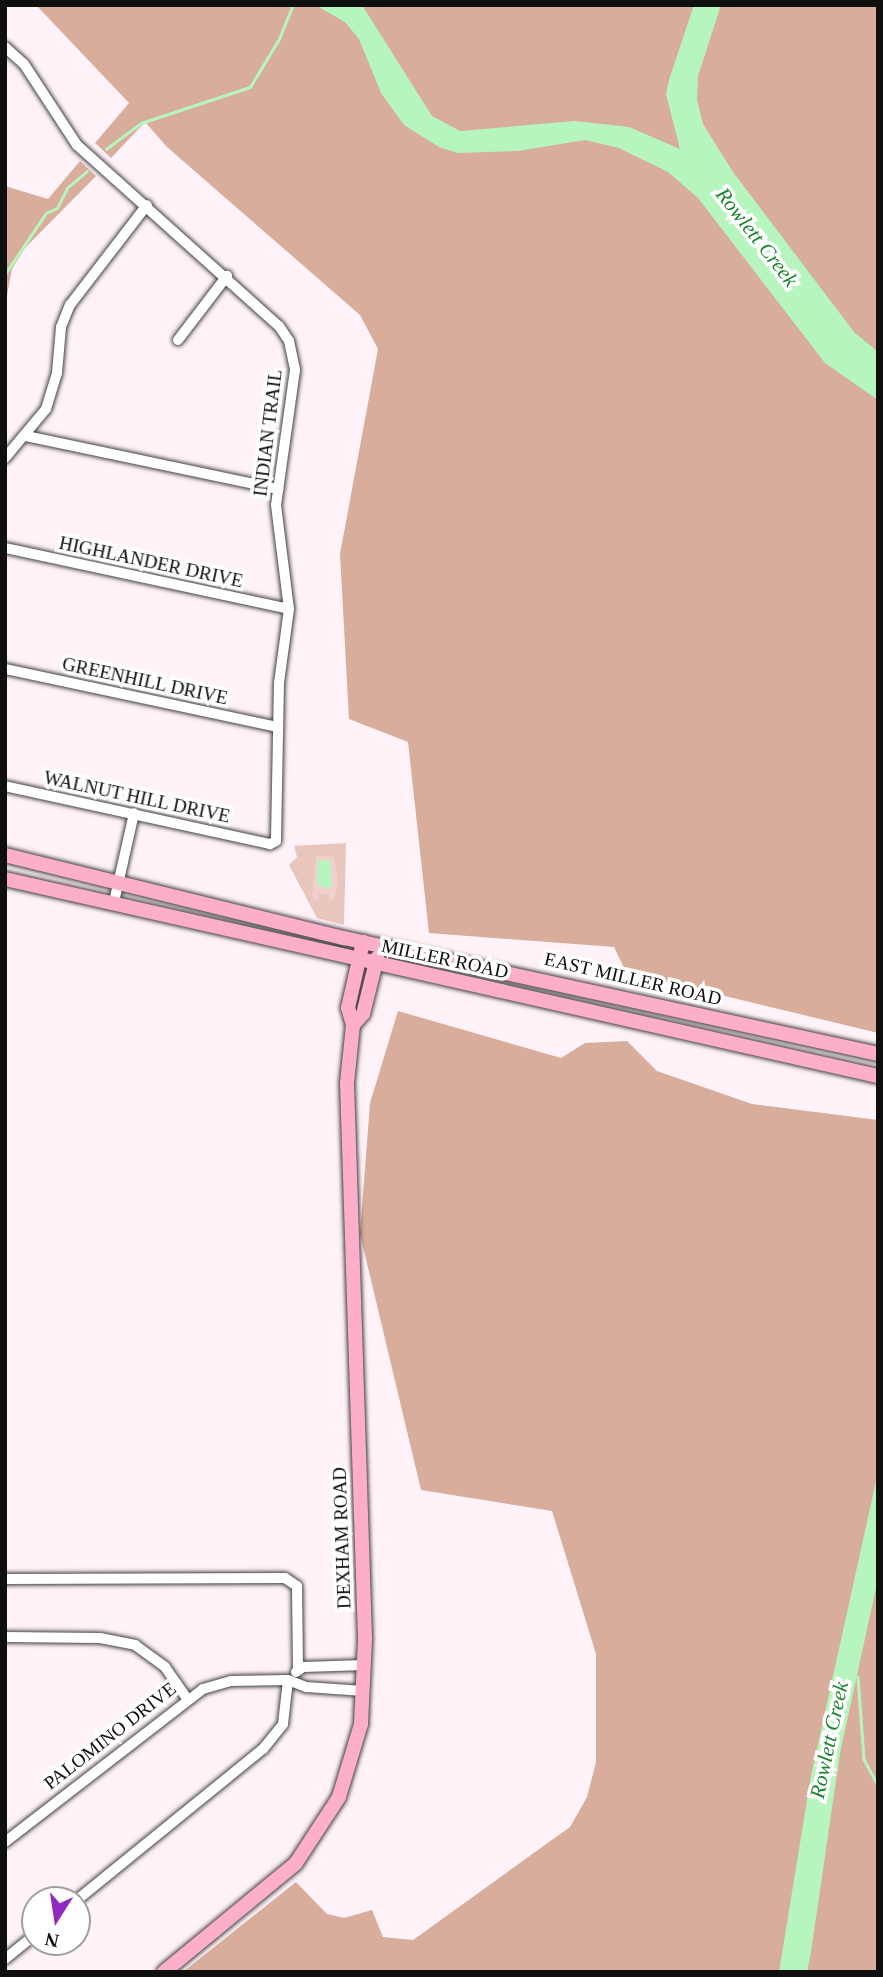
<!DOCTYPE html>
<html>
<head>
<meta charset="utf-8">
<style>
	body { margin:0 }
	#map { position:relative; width:883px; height:1977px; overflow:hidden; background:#fff2f8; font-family:"Times New Roman",serif }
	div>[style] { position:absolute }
	.green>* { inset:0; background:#e9c6bb }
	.forest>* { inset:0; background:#d9ad9b }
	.pitch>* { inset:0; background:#f0d0cd }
	.water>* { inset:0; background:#b7f5bf }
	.stream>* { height:2.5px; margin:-1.25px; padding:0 1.25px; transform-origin:1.25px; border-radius:1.25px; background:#b7f5bf }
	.roads { filter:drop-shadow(0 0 2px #424242) drop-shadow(0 0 2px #424242) }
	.street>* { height:10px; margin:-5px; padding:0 5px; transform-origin:5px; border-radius:5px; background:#fff }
	.secondary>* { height:14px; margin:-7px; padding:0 7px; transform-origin:7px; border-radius:7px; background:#fdaecb }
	span { translate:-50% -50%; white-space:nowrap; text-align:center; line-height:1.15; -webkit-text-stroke:7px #fff; paint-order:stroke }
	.street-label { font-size:19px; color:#0f0f0f }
	.water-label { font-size:21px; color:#18832b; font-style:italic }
	.frame { position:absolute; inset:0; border:7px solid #0f0f0f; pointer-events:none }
	.north { position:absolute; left:21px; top:1886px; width:70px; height:70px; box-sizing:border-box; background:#fff; border:2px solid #9f9f9f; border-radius:50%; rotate:192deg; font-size:19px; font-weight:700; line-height:28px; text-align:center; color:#0f0f0f }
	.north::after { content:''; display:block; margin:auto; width:24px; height:32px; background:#9029bd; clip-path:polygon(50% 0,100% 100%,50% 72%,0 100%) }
</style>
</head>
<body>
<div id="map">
	<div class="green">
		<div style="clip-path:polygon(346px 843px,344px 925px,317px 918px,289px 865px,297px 857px,294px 846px)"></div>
	</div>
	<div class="forest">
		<div style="clip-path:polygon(36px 5px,878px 5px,878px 1033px,626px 972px,614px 947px,429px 933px,408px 742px,349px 719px,340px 554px,378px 349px,360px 315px,167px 147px,145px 122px,111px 158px,95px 143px,129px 103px)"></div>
		<div style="clip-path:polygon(80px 161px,96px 176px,25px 248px,12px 269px,5px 306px,5px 186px,48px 199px)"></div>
		<div style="clip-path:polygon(398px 1011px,561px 1058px,585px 1043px,627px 1041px,657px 1071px,752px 1104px,878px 1120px,878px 1972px,183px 1972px,296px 1882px,327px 1914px,344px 1918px,372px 1910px,383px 1937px,413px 1940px,570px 1827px,587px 1797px,596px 1762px,596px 1654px,552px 1511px,421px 1490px,360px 1234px,370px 1103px)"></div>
	</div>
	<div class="pitch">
		<div style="clip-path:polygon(316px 856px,334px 856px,338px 884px,334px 899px,329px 901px,329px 895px,319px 894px,318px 901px,312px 897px)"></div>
	</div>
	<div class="water">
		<div style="clip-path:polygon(315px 5px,362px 5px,432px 116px,460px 131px,575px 121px,629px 127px,680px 149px,666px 94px,669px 80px,694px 5px,721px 5px,698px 76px,697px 100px,703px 124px,733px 172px,854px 332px,878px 352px,878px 400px,825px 363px,698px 198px,668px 172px,619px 148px,585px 140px,518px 151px,458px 153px,439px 147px,404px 125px,381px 93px,359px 39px,345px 22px)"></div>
		<div style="clip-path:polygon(330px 860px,332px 884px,330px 889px,317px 885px,317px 872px,318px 861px)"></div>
		<div style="clip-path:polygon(878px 1472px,878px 1579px,840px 1753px,811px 1952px,807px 1972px,779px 1972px,811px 1776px)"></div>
	</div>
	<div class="stream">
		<div style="left:106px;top:149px;width:44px;rotate:-36.6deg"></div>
		<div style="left:141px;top:123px;width:115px;rotate:-18.3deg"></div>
		<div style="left:250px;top:87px;width:56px;rotate:-58.9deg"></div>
		<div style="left:279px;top:39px;width:37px;rotate:-68deg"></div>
		<div style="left:5px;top:274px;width:73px;rotate:-56.1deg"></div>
		<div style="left:46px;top:213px;width:12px;rotate:-24deg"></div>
		<div style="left:57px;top:208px;width:22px;rotate:-63deg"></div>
		<div style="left:67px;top:188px;width:26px;rotate:-40deg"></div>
		<div style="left:858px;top:1677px;width:82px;rotate:85.8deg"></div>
		<div style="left:864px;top:1759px;width:30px;rotate:62deg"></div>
	</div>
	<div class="roads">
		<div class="street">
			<div style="left:5px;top:47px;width:25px;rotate:42deg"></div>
			<div style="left:24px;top:64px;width:97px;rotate:56.8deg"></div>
			<div style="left:77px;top:145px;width:271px;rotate:41.9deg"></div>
			<div style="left:279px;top:326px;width:18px;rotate:56deg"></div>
			<div style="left:289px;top:341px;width:30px;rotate:78deg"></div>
			<div style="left:295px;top:370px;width:136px;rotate:98deg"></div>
			<div style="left:276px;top:505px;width:105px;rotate:82.9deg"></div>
			<div style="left:289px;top:609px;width:75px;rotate:97.7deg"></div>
			<div style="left:279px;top:683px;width:158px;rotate:91.1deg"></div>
			<div style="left:276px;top:841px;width:7px;rotate:153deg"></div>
			<div style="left:270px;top:844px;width:271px;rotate:-167.7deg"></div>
			<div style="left:178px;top:340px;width:81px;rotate:-52.6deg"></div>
			<div style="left:26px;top:436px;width:258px;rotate:11.9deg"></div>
			<div style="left:5px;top:458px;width:64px;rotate:-50.1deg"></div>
			<div style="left:46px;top:409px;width:38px;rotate:-73deg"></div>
			<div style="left:57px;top:373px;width:46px;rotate:-85deg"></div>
			<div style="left:61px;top:327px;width:24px;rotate:-68deg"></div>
			<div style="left:70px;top:305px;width:126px;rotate:-52.4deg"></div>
			<div style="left:5px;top:548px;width:290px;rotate:12.1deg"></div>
			<div style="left:5px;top:669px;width:279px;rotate:12deg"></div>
			<div style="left:114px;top:902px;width:91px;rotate:-77.3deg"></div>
			<div style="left:5px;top:1579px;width:280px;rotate:-0.2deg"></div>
			<div style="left:285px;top:1578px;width:14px;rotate:34deg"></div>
			<div style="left:297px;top:1586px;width:84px;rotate:89.3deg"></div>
			<div style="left:5px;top:1637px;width:95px;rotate:0.6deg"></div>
			<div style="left:100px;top:1638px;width:36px;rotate:11deg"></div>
			<div style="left:135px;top:1645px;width:37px;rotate:36deg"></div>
			<div style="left:165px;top:1667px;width:37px;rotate:55deg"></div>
			<div style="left:296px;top:1672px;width:9px;rotate:-36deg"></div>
			<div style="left:303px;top:1667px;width:62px;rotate:-1.8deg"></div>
			<div style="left:5px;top:1842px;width:250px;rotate:-37.7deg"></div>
			<div style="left:203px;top:1689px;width:29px;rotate:-16deg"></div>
			<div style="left:231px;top:1681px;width:57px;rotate:-1deg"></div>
			<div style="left:288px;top:1680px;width:19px;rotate:21deg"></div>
			<div style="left:306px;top:1687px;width:58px;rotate:3.9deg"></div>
			<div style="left:77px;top:1900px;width:240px;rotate:-39.1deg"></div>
			<div style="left:263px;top:1749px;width:32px;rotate:-51deg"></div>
			<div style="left:283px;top:1724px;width:44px;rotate:-83.5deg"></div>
			<div style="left:5px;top:1959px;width:38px;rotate:-39deg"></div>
		</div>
		<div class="secondary">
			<div style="left:5px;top:855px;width:349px;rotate:13.8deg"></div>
			<div style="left:344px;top:938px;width:546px;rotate:12.26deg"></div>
			<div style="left:5px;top:879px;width:895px;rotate:12.72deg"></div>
			<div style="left:353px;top:1025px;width:15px;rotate:-48deg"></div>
			<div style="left:363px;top:1014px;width:58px;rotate:-76deg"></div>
			<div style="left:164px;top:1972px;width:171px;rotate:-39.5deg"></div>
			<div style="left:296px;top:1863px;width:79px;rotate:-56.9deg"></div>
			<div style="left:339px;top:1797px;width:76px;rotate:-73.2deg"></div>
			<div style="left:361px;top:1724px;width:86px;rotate:-87.3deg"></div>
			<div style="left:365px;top:1638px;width:555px;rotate:-91.86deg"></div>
			<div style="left:347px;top:1083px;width:58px;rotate:-84.1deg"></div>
			<div style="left:353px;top:1025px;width:18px;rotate:-106deg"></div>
			<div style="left:348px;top:1008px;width:68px;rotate:-77.2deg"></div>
		</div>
	</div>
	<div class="street-label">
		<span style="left:268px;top:433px;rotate:-83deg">INDIAN TRAIL</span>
		<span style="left:151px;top:562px;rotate:12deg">HIGHLANDER DRIVE</span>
		<span style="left:145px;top:681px;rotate:12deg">GREENHILL DRIVE</span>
		<span style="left:137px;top:797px;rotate:12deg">WALNUT HILL DRIVE</span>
		<span style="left:445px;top:959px;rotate:12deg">MILLER ROAD</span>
		<span style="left:633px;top:979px;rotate:13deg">EAST MILLER ROAD</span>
		<span style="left:342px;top:1538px;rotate:-92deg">DEXHAM ROAD</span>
		<span style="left:110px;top:1736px;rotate:-38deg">PALOMINO DRIVE</span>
	</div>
	<div class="water-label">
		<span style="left:757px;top:237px;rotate:52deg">Rowlett Creek</span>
		<span style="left:829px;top:1740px;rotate:-78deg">Rowlett Creek</span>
	</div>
	<div class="frame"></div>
	<div class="north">N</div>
</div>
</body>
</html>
